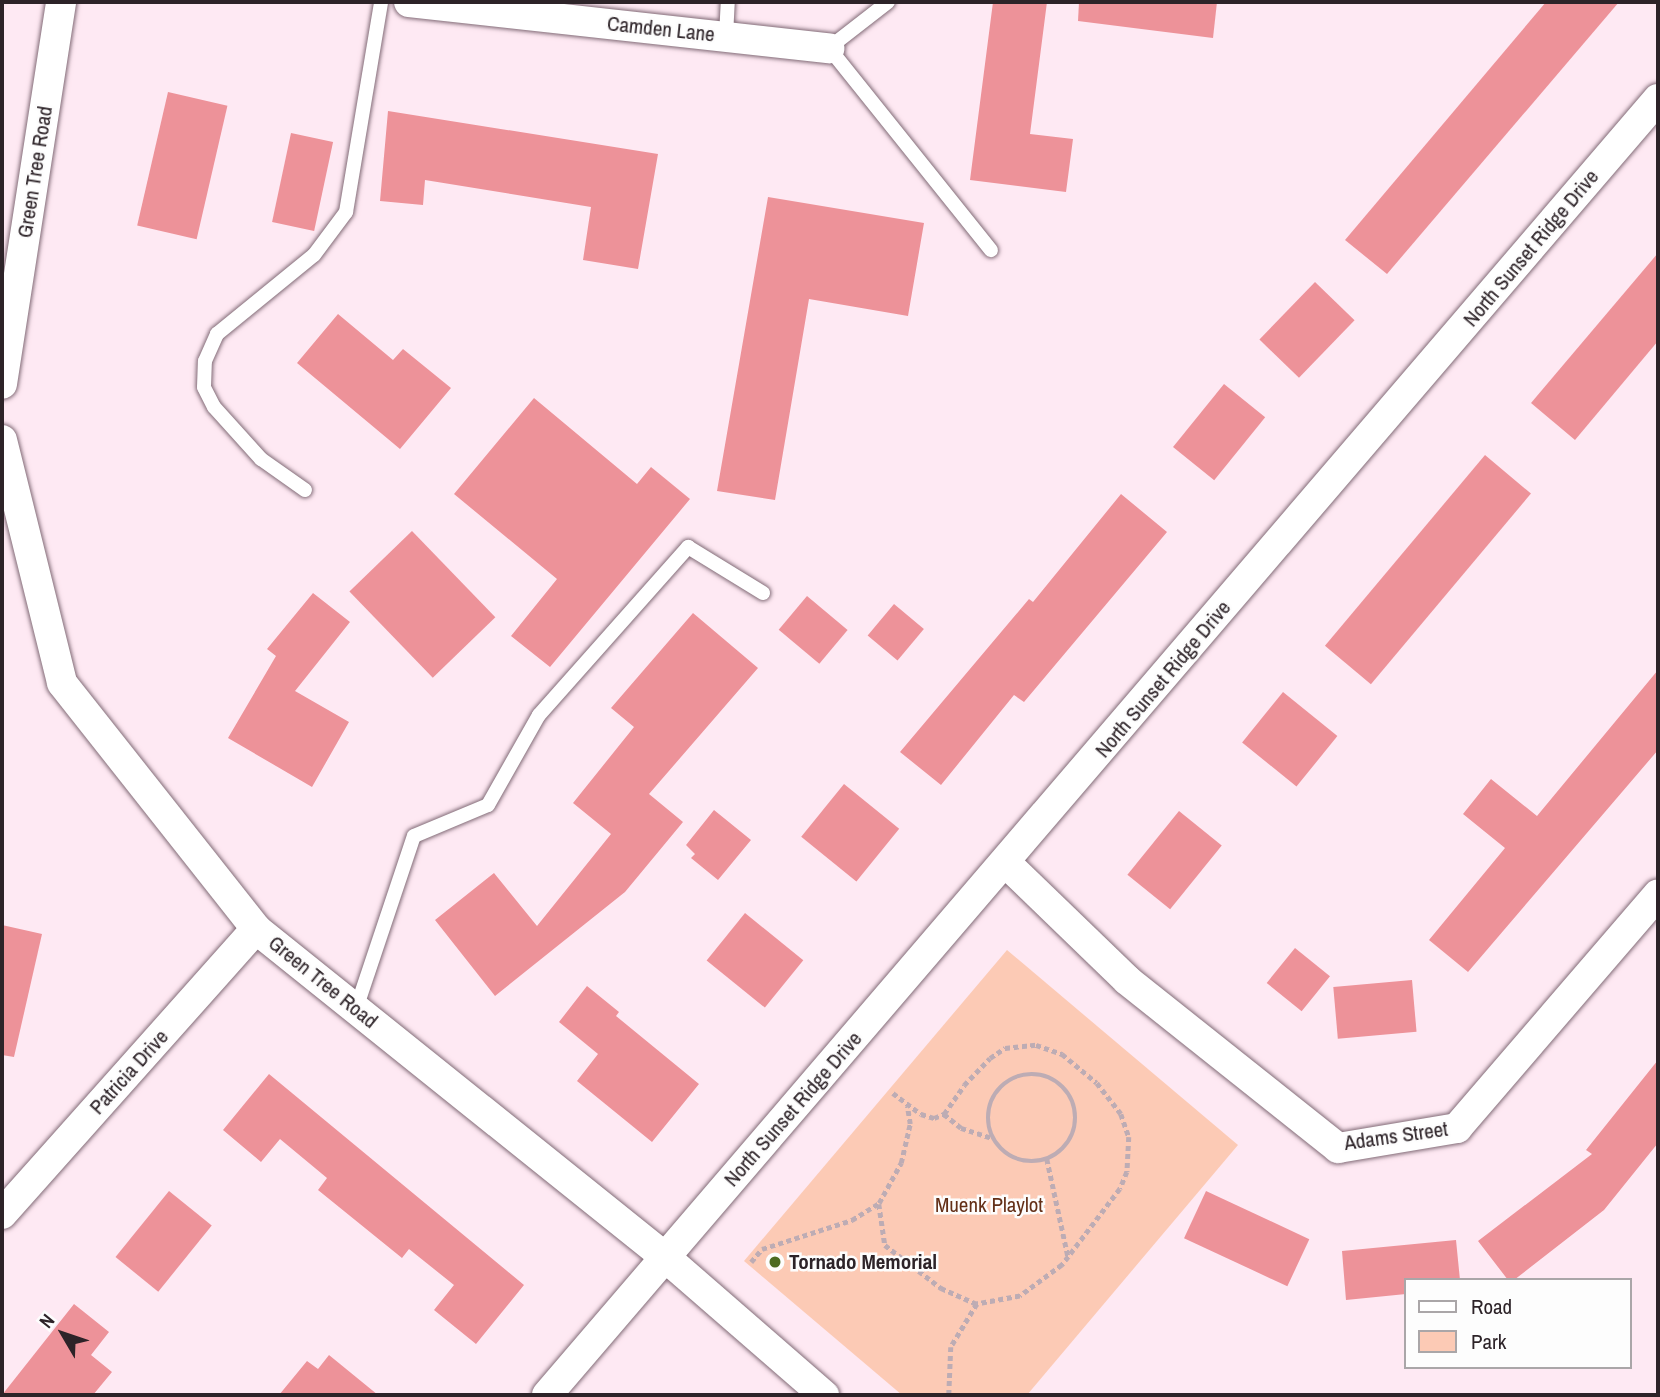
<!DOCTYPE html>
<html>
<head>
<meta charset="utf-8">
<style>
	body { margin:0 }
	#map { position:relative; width:1660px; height:1397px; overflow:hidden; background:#fee9f3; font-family:"Archivo Narrow",sans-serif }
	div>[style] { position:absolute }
	.green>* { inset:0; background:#fccab5 }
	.building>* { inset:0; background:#ed9299; transform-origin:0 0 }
	.path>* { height:4.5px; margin-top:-2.25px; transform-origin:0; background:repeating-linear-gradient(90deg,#bdacb4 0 5px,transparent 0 8.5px) }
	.path>.ring { margin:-2.25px; padding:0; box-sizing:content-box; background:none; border:4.5px solid #bdacb4; border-radius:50% }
	.roads { filter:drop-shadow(0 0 2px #826b77) drop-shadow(0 0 2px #826b77) }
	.lane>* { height:14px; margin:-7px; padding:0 7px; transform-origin:7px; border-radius:7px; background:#fff }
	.street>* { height:30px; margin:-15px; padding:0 15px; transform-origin:15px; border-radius:15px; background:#fff }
	.dots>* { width:19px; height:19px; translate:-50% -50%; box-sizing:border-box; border:4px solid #fdfdfd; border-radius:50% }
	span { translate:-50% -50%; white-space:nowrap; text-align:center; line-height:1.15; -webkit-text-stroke:5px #fdfdfd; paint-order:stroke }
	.street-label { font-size:21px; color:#2d2328 }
	.park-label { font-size:21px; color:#632f17 }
	.poi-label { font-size:21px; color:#2d2328; font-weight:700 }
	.left { translate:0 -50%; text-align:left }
	.frame { position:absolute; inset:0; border:4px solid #2d2328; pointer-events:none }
	.legend { position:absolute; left:1404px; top:1278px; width:228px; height:91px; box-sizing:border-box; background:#fdfdfd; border:2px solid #aaa6a8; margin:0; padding:9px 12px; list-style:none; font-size:21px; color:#2d2328 }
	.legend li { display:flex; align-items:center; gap:14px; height:35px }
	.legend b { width:35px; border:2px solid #aaa6a8 }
	.north { position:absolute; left:28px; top:1299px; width:70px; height:70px; -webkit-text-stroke:5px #fdfdfd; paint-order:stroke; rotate:309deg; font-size:19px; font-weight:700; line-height:28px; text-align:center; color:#2d2328 }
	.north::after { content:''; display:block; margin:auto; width:24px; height:32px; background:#2d2328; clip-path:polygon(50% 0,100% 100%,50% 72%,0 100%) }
</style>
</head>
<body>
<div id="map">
	<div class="green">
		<div style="clip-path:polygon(1007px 950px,1238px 1145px,1027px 1395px,902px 1395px,744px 1261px)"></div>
	</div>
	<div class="building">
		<div style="clip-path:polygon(993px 2px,1047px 2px,1030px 134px,1073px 139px,1066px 192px,970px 180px)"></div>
		<div style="clip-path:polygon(1079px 2px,1217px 2px,1213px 38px,1078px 21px)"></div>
		<div style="clip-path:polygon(1546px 2px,1619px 2px,1387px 274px,1345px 240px)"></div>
		<div style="left:168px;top:92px;width:61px;height:137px;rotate:13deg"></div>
		<div style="clip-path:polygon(388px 111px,658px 154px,638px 269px,583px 260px,591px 207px,425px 180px,423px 205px,380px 201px)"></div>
		<div style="left:291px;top:133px;width:43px;height:91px;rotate:12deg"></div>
		<div style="clip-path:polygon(768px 197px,924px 223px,908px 316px,809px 299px,775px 500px,717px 491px)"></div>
		<div style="clip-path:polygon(1658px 253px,1658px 341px,1575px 440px,1531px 403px)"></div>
		<div style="left:1315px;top:282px;width:55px;height:80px;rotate:44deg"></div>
		<div style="clip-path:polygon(338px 314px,393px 360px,403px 349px,451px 388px,400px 449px,297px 363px)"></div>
		<div style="left:1224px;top:384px;width:53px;height:81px;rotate:39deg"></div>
		<div style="clip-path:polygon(534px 398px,637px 484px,651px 467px,690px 499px,550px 667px,511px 636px,557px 579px,454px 494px)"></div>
		<div style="left:1485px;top:455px;width:60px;height:249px;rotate:40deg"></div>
		<div style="clip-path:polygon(1121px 494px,1167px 532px,1024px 702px,1014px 695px,941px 785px,900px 752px,1029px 599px,1033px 602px)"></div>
		<div style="left:412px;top:531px;width:120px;height:87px;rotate:46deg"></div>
		<div style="clip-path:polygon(313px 593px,350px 622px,295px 691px,349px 722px,312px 787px,228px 738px,276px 656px,267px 649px)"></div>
		<div style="left:807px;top:596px;width:53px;height:44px;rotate:40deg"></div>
		<div style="left:894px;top:604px;width:39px;height:41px;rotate:40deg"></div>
		<div style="clip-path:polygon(693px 613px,758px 668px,649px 794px,683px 822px,625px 892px,495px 996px,435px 920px,494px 873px,537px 926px,611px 834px,573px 803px,634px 727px,611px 708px)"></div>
		<div style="clip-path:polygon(1658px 670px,1658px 750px,1468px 972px,1429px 940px,1505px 848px,1463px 814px,1491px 779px,1537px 816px)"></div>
		<div style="left:1283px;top:692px;width:70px;height:65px;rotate:39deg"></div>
		<div style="left:844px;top:784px;width:71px;height:68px;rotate:39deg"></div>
		<div style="clip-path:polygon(714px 810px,751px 840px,718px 880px,691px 858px,695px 854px,686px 845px)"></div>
		<div style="left:1179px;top:811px;width:55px;height:82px;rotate:39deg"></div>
		<div style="left:745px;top:913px;width:75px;height:61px;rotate:39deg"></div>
		<div style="clip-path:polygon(2px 925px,42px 934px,14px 1057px,2px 1055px)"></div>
		<div style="left:1295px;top:948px;width:45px;height:45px;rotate:39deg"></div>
		<div style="left:1412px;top:980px;width:52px;height:79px;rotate:85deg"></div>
		<div style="clip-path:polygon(587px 986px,619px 1012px,616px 1016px,699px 1084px,652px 1142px,577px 1081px,598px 1054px,559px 1022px)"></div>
		<div style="clip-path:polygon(1658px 1060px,1658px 1143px,1604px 1210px,1514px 1280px,1508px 1280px,1478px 1241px,1592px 1154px,1586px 1150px)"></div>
		<div style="clip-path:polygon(269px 1074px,524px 1285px,476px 1344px,434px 1310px,454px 1285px,409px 1249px,402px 1258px,318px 1190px,327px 1178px,280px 1139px,261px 1162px,223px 1130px)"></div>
		<div style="left:169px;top:1191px;width:55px;height:85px;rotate:39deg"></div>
		<div style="left:1206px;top:1191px;width:114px;height:52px;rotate:25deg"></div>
		<div style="clip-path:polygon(1456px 1240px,1460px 1280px,1406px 1280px,1406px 1294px,1346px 1300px,1342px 1251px)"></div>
		<div style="clip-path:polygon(74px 1304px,109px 1332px,91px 1355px,112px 1372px,93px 1395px,2px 1395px)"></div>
		<div style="clip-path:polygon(329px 1355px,378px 1395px,279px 1395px,307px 1361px,318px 1369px)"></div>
	</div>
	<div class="path">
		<div class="ring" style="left:988px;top:1074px;width:83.5px;height:83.5px"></div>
		<div style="left:893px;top:1093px;width:35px;rotate:37deg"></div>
		<div style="left:921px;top:1114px;width:14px;rotate:17deg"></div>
		<div style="left:934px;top:1118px;width:11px;rotate:-22deg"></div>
		<div style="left:944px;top:1114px;width:35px;rotate:-55deg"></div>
		<div style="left:964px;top:1085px;width:37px;rotate:-46deg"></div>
		<div style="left:990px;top:1058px;width:18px;rotate:-34deg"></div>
		<div style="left:1005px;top:1048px;width:31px;rotate:-6deg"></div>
		<div style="left:1036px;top:1045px;width:28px;rotate:19deg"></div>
		<div style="left:1062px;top:1054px;width:45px;rotate:39.6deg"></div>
		<div style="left:1097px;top:1083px;width:39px;rotate:52deg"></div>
		<div style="left:1121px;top:1114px;width:24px;rotate:71deg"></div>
		<div style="left:1129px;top:1137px;width:35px;rotate:93deg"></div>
		<div style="left:1127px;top:1172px;width:18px;rotate:112deg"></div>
		<div style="left:1120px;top:1189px;width:96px;rotate:127.3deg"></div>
		<div style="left:1062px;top:1265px;width:52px;rotate:143.6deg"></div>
		<div style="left:1020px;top:1296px;width:44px;rotate:169.5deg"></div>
		<div style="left:977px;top:1304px;width:50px;rotate:121.2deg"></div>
		<div style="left:951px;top:1347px;width:48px;rotate:92.4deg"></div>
		<div style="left:944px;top:1114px;width:22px;rotate:39deg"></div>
		<div style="left:961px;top:1128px;width:33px;rotate:18deg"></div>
		<div style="left:1047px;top:1159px;width:99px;rotate:77.8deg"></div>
		<div style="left:879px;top:1204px;width:41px;rotate:81.7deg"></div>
		<div style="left:885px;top:1245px;width:71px;rotate:37.5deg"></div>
		<div style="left:941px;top:1288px;width:39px;rotate:24deg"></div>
		<div style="left:751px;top:1262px;width:17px;rotate:-50deg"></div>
		<div style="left:762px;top:1249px;width:95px;rotate:-17.9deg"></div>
		<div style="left:852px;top:1220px;width:32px;rotate:-32deg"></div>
		<div style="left:879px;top:1203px;width:46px;rotate:-61.2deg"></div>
		<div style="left:901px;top:1163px;width:40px;rotate:-77deg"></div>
		<div style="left:910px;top:1124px;width:18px;rotate:-99deg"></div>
	</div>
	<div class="roads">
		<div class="lane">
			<div style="left:888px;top:2px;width:75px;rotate:142.1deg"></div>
			<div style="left:829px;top:48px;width:259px;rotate:51.3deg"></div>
			<div style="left:726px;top:36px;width:34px;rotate:-87deg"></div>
			<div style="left:305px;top:490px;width:54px;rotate:-144.8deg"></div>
			<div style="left:261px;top:459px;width:70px;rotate:-132.1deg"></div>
			<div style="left:214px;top:407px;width:22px;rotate:-117deg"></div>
			<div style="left:204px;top:387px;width:26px;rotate:-88deg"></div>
			<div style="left:205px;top:361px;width:30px;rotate:-66deg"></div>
			<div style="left:217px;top:334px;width:125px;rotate:-39.2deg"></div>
			<div style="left:314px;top:255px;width:54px;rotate:-53.3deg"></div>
			<div style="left:346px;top:212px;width:213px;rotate:-80.5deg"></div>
			<div style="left:356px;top:1009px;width:182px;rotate:-71.5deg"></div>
			<div style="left:414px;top:836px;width:80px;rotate:-22.7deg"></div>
			<div style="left:488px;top:805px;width:103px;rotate:-60.5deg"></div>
			<div style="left:539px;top:715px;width:225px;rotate:-48.4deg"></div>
			<div style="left:688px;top:547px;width:88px;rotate:31.5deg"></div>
		</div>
		<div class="street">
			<div style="left:409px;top:2px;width:423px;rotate:6.3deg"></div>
			<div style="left:2px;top:384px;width:387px;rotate:-81.2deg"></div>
			<div style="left:2px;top:440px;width:250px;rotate:76.1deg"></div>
			<div style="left:62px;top:683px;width:313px;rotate:51.7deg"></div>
			<div style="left:256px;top:929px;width:524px;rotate:38.73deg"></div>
			<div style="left:665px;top:1257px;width:211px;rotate:41deg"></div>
			<div style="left:1006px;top:863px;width:168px;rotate:44deg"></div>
			<div style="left:1127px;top:980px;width:270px;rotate:38.5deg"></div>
			<div style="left:1338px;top:1148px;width:121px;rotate:-9.5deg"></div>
			<div style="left:1457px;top:1128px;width:308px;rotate:-49.3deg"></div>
			<div style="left:2px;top:1214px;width:382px;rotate:-48.3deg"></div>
			<div style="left:547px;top:1395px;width:1707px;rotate:-49.4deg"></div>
		</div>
	</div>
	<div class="dots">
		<div style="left:775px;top:1262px;background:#4d6b21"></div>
	</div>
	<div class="street-label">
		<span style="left:661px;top:29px;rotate:6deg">Camden Lane</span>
		<span style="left:35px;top:172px;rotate:-81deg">Green Tree Road</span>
		<span style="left:1531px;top:248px;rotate:-50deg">North Sunset Ridge Drive</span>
		<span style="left:1163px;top:679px;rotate:-50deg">North Sunset Ridge Drive</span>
		<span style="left:323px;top:982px;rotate:39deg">Green Tree Road</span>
		<span style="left:129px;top:1072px;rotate:-48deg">Patricia Drive</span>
		<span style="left:793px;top:1109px;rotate:-49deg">North Sunset Ridge Drive</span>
		<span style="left:1396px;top:1136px;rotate:-8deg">Adams Street</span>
	</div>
	<div class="park-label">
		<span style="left:989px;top:1205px">Muenk Playlot</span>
	</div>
	<div class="poi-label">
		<span class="left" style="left:789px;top:1262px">Tornado Memorial</span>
	</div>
	<div class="frame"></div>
	<ul class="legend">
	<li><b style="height:9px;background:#fff"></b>Road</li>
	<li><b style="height:19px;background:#fccab5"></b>Park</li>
	</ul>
	<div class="north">N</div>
</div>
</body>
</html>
